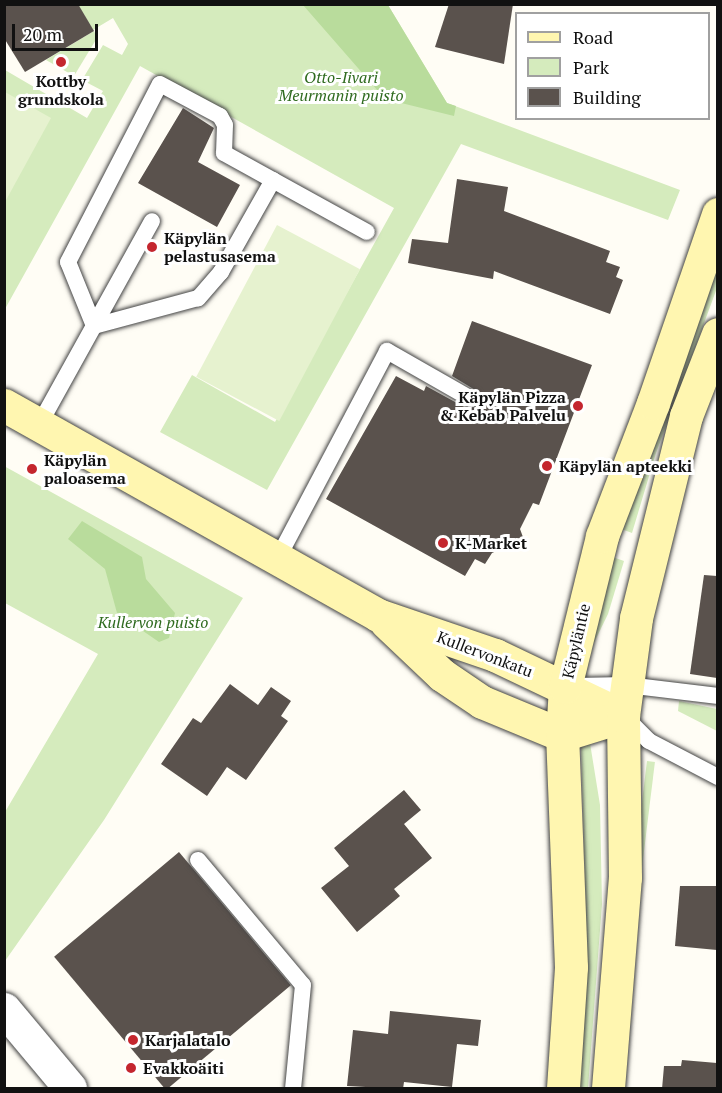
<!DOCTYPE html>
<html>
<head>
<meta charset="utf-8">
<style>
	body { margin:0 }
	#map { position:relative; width:722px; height:1093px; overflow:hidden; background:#fffdf5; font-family:"PT Serif",serif }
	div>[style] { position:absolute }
	.green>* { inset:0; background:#d5ebbd; transform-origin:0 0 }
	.forest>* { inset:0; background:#b9dc9c }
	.pitch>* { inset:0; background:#e6f2cf; transform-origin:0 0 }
	.building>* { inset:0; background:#5a524d; transform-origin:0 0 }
	.roads { filter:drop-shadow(0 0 2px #444) drop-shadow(0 0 2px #444) }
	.service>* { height:16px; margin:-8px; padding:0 8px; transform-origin:8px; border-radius:8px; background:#fff }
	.minor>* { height:33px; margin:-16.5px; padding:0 16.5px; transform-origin:16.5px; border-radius:16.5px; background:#fff }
	.secondary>* { height:33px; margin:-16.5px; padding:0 16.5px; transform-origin:16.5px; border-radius:16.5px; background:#fff6b0 }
	.dots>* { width:16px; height:16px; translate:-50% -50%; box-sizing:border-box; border:3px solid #fff; border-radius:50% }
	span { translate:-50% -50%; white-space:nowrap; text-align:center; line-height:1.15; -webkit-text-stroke:6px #fff; paint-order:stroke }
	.park-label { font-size:16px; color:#2f6b1f; font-style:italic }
	.poi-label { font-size:16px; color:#111; font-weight:700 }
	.left { translate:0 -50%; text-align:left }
	.right { translate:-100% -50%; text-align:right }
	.street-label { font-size:16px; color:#111 }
	.frame { position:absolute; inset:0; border:6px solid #111; pointer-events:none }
	.legend { position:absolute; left:515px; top:12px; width:195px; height:108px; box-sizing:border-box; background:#fff; border:2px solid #a0a0a0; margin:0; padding:8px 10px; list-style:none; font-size:18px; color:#111 }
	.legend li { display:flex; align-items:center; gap:12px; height:30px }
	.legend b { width:30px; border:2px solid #a0a0a0 }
	.scale { position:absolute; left:12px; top:24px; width:86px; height:27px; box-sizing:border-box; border:3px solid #111; border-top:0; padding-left:8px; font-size:18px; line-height:21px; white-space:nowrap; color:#111; -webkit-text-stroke:4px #fff; paint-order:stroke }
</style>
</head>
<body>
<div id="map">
	<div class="green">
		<div style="clip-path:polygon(78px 5px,388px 5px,447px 103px,680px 190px,668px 220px,461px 144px,267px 490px,160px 432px,192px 375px,275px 422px,394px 208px,140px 66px,5px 309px,5px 70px,87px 118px,103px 91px,82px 80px,103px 45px,122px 55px,128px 44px,113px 18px,93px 30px)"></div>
		<div style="clip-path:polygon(94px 31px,97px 38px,74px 76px,46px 60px)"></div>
		<div style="clip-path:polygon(717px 257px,717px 288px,656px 453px,632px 533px,616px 527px)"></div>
		<div style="clip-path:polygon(4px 466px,243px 598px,104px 820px,5px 961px,5px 812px,98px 654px,5px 603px)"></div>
		<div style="clip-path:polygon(607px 555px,624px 561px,608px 614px,587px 657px)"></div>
		<div style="clip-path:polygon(679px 701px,717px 709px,717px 731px,678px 711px)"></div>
		<div style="clip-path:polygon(590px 743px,600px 805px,602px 904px,588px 1088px,577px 1088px,587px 954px,581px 744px)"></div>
		<div style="left:647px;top:761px;width:8px;height:328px;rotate:7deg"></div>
	</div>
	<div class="forest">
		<div style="clip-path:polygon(303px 5px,388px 5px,447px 103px,456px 106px,454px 116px,385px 99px)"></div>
		<div style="clip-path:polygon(82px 521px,142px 557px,146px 579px,175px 613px,169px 638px,159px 642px,117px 613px,105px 569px,68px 539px)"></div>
	</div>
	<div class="pitch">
		<div style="clip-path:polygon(5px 92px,51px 118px,5px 202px)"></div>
		<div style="left:277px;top:225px;width:94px;height:172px;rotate:28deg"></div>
	</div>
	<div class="building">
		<div style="clip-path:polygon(4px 4px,78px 4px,94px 31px,25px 72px,4px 38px)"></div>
		<div style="clip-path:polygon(449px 4px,513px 4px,504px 64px,435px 47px)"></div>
		<div style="clip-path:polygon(183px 108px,214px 128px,198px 162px,240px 185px,217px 227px,138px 183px)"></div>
		<div style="clip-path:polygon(457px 179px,508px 187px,504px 211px,610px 251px,606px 262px,620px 267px,616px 277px,623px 280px,610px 314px,494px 271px,493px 279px,408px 263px,412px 239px,448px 243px)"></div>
		<div style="clip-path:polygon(472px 321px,592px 365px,539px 505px,533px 503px,520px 529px,527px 548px,503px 548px,492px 553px,485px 564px,475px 559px,465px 576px,326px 499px,396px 376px,424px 391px,426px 386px,466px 408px,480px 405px,480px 393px,452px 376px)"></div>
		<div style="clip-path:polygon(704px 575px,717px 576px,717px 678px,690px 674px)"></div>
		<div style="clip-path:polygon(230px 684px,258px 705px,271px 687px,291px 701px,281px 716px,288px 721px,246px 780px,227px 767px,207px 796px,161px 764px,193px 718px,201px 723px)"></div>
		<div style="clip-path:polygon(404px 790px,421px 810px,404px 824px,432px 858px,394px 889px,400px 896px,357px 932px,321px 888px,349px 866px,334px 848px)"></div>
		<div style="left:179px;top:852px;width:174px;height:163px;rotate:50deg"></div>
		<div style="clip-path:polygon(680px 886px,717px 886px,717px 950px,675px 946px)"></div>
		<div style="clip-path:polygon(390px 1011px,481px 1020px,478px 1046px,457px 1044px,452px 1087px,404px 1082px,403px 1089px,347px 1086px,353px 1030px,388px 1034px)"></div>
		<div style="clip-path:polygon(682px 1060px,717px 1063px,717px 1089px,662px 1089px,664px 1066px,681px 1066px)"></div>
	</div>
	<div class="roads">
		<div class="service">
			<div style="left:273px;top:180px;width:106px;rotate:119.5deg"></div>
			<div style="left:221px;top:272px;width:35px;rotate:131deg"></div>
			<div style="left:198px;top:298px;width:108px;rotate:164.9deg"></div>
			<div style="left:94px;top:326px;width:69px;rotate:-112.1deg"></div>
			<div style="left:68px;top:262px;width:200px;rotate:-62.7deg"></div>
			<div style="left:160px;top:84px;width:68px;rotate:28.1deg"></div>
			<div style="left:220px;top:116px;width:10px;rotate:61deg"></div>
			<div style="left:225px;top:125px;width:28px;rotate:92deg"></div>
			<div style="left:224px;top:153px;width:163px;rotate:28.9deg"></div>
			<div style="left:39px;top:425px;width:233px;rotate:-61deg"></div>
			<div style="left:278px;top:558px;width:234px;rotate:-62.2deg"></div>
			<div style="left:387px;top:351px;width:97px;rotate:29.7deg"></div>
			<div style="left:575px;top:686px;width:52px;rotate:-1.1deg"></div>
			<div style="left:627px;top:685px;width:92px;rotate:6.9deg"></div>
			<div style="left:624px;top:716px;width:35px;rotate:45deg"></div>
			<div style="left:649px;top:741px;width:78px;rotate:27.6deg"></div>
			<div style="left:198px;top:860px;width:163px;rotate:50deg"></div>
			<div style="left:303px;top:985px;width:103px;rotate:95.5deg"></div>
		</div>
		<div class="minor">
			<div style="left:4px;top:1009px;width:103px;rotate:50.1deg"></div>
		</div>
		<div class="secondary">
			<div style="left:4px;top:405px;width:429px;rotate:29.3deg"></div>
			<div style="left:378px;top:615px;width:124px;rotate:18.9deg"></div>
			<div style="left:495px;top:655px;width:142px;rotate:25.5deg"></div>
			<div style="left:386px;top:622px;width:77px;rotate:43.4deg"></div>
			<div style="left:442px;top:675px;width:48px;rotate:34deg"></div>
			<div style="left:482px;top:702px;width:87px;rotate:22.4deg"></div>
			<div style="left:562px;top:735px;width:64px;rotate:-17.3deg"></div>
			<div style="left:563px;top:1088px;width:121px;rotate:-86.2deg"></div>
			<div style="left:571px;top:967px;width:232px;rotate:-92.2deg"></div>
			<div style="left:562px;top:735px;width:48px;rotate:-86.4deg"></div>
			<div style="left:565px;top:687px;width:155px;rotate:-76.2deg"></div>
			<div style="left:602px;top:536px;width:142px;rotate:-69deg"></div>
			<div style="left:653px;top:403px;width:200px;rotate:-71deg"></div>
			<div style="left:608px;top:1088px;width:211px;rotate:-85.4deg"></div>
			<div style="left:625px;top:878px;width:162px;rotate:-90.7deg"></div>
			<div style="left:623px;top:716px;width:99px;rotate:-82.4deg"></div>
			<div style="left:636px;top:618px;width:208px;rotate:-76.1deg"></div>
			<div style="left:686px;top:416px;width:88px;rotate:-68.7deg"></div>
		</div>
	</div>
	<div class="dots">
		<div style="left:61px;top:62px;background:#c4262e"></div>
		<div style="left:152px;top:247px;background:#c4262e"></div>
		<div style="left:578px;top:406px;background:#c4262e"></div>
		<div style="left:547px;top:466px;background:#c4262e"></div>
		<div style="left:32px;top:469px;background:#c4262e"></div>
		<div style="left:443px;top:543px;background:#c4262e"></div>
		<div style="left:133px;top:1040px;background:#c4262e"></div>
		<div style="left:131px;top:1068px;background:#c4262e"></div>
	</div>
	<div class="park-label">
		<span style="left:341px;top:86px">Otto-Iivari<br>Meurmanin puisto</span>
		<span style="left:153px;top:622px">Kullervon puisto</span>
	</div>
	<div class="poi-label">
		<span style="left:61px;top:90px">Kottby<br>grundskola</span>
		<span class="left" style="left:164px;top:247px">Käpylän<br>pelastusasema</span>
		<span class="right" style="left:566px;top:406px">Käpylän Pizza<br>&amp; Kebab Palvelu</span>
		<span class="left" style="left:44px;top:469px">Käpylän<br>paloasema</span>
		<span class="left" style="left:559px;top:466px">Käpylän apteekki</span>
		<span class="left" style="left:455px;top:543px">K-Market</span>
		<span class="left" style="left:145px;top:1040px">Karjalatalo</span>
		<span class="left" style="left:143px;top:1068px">Evakkoäiti</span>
	</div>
	<div class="street-label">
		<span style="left:576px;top:641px;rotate:-77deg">Käpyläntie</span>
		<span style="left:485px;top:654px;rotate:21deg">Kullervonkatu</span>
	</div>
	<div class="frame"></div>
	<ul class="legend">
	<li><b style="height:8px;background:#fff6b0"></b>Road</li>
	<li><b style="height:16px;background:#d5ebbd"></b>Park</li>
	<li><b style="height:16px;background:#5a524d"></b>Building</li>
	</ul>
	<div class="scale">20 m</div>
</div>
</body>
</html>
